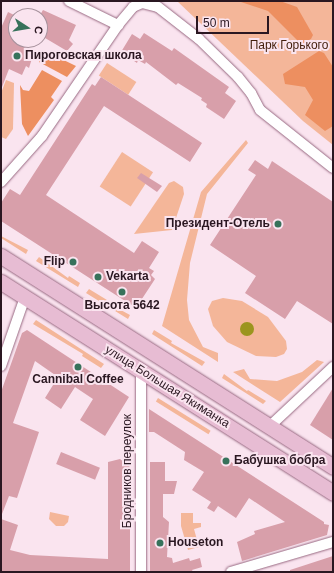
<!DOCTYPE html>
<html>
<head>
<meta charset="utf-8">
<style>
	body { margin:0 }
	#map { position:relative; width:334px; height:573px; overflow:hidden; background:#fae4ef; font-family:Helvetica,sans-serif }
	div>[style] { position:absolute }
	.green>* { inset:0; background:#f4b699; transform-origin:0 0 }
	.forest>* { inset:0; background:#ed8f60 }
	.water>* { inset:0; background:#9b951e }
	.round { border-radius:50% }
	.building>* { inset:0; background:#d89faa; transform-origin:0 0 }
	.roads { filter:drop-shadow(0 0 1px #986982) drop-shadow(0 0 1px #986982) }
	.street>* { height:10px; margin:-5px; padding:0 5px; transform-origin:5px; border-radius:5px; background:#fff }
	.primary>* { height:15px; margin:-7.5px; padding:0 7.5px; transform-origin:7.5px; border-radius:7.5px; background:#e7bcd3 }
	.dots>* { width:11px; height:11px; translate:-50% -50%; box-sizing:border-box; border:2px solid #fae4ef; border-radius:50% }
	span { translate:-50% -50%; white-space:nowrap; text-align:center; line-height:1.15; -webkit-text-stroke:4px #fae4ef; paint-order:stroke }
	.park-label { font-size:12px; color:#431e0b }
	.poi-label { font-size:12px; color:#2a1721; font-weight:700 }
	.left { translate:0 -50%; text-align:left }
	.right { translate:-100% -50%; text-align:right }
	.street-label { font-size:12px; color:#2a1721 }
	.frame { position:absolute; inset:0; border:2px solid #2a1721; pointer-events:none }
	.north { position:absolute; left:8px; top:8px; width:40px; height:40px; box-sizing:border-box; background:#fae4ef; border:1px solid #a7929d; border-radius:50%; rotate:102deg; font-size:11px; font-weight:700; line-height:16px; text-align:center; color:#2a1721 }
	.north::after { content:''; display:block; margin:auto; width:14px; height:18px; background:#37725b; clip-path:polygon(50% 0,100% 100%,50% 72%,0 100%) }
	.scale { position:absolute; left:196px; top:16px; width:73px; height:18px; box-sizing:border-box; border:2px solid #2a1721; border-top:0; padding-left:5px; font-size:12px; line-height:14px; white-space:nowrap; color:#2a1721; -webkit-text-stroke:3px #fae4ef; paint-order:stroke }
</style>
</head>
<body>
<div id="map">
	<div class="green">
		<div style="clip-path:polygon(177px 1px,333px 1px,333px 145px,303px 121px)"></div>
		<div style="left:107px;top:63px;width:35px;height:15px;rotate:33deg"></div>
		<div style="clip-path:polygon(6px 80px,14px 83px,13px 129px,6px 139px,1px 137px,1px 93px)"></div>
		<div style="clip-path:polygon(246px 140px,248px 143px,207px 194px,190px 263px,187px 300px,189px 320px,203px 347px,218px 353px,218px 362px,162px 326px,201px 192px)"></div>
		<div style="left:122px;top:152px;width:37px;height:41px;rotate:33deg"></div>
		<div style="clip-path:polygon(174px 181px,183px 187px,184px 194px,172px 230px,134px 234px,169px 183px)"></div>
		<div style="clip-path:polygon(1px 236px,28px 250px,26px 254px,1px 238px)"></div>
		<div style="clip-path:polygon(39px 257px,68px 278px,69px 276px,80px 283px,78px 287px,36px 261px)"></div>
		<div style="clip-path:polygon(89px 289px,107px 300px,106px 302px,130px 315px,128px 319px,86px 293px)"></div>
		<div style="clip-path:polygon(223px 298px,242px 301px,268px 317px,286px 341px,287px 349px,284px 354px,276px 357px,256px 356px,227px 342px,213px 326px,208px 309px,212px 301px)"></div>
		<div style="clip-path:polygon(36px 320px,104px 364px,101px 368px,82px 356px,83px 354px,33px 324px)"></div>
		<div style="clip-path:polygon(154px 330px,172px 341px,171px 343px,205px 362px,202px 366px,152px 334px)"></div>
		<div style="clip-path:polygon(317px 360px,324px 362px,280px 402px,233px 372px,244px 369px,250px 379px,277px 381px,302px 372px)"></div>
		<div style="clip-path:polygon(224px 374px,247px 391px,248px 390px,266px 401px,263px 404px,222px 378px)"></div>
		<div style="left:158px;top:398px;width:62px;height:4px;rotate:32deg"></div>
		<div style="clip-path:polygon(50px 512px,69px 516px,68px 522px,64px 526px,56px 526px,49px 519px)"></div>
		<div style="clip-path:polygon(181px 513px,193px 513px,193px 523px,201px 523px,201px 527px,194px 529px,199px 547px,188px 550px,181px 526px)"></div>
	</div>
	<div class="forest">
		<div style="clip-path:polygon(238px 1px,280px 1px,297px 7px,313px 35px,311px 39px,301px 44px,268px 11px)"></div>
		<div style="clip-path:polygon(45px 51px,76px 66px,67px 77px,39px 62px)"></div>
		<div style="clip-path:polygon(319px 51px,324px 53px,333px 67px,333px 126px,325px 131px,305px 115px,313px 100px,305px 87px,285px 84px,283px 74px)"></div>
		<div style="clip-path:polygon(42px 70px,62px 81px,51px 97px,54px 100px,28px 136px,22px 124px,20px 85px,23px 90px,29px 91px)"></div>
	</div>
	<div class="water">
		<div class="round" style="left:240px;top:322px;width:14px;height:14px"></div>
	</div>
	<div class="building">
		<div style="clip-path:polygon(43px 10px,76px 25px,69px 40px,73px 44px,67px 51px,40px 35px,40px 15px)"></div>
		<div style="clip-path:polygon(8px 12px,16px 16px,16px 43px,34px 52px,29px 68px,26px 66px,22px 75px,9px 69px,2px 87px,1px 28px)"></div>
		<div style="clip-path:polygon(144px 33px,172px 51px,174px 48px,229px 87px,225px 93px,236px 101px,224px 119px,206px 107px,207px 104px,201px 100px,202px 98px,178px 83px,176px 85px,146px 62px,145px 64px,138px 60px,137px 63px,121px 52px,132px 34px,140px 39px)"></div>
		<div style="clip-path:polygon(101px 77px,202px 143px,190px 162px,104px 106px,46px 195px,134px 253px,142px 241px,159px 252px,149px 268px,154px 271px,151px 275px,155px 279px,136px 308px,1px 221px,1px 203px,10px 189px,20px 195px,92px 84px,95px 86px)"></div>
		<div style="clip-path:polygon(255px 160px,268px 169px,272px 161px,333px 202px,333px 324px,297px 301px,285px 319px,245px 293px,256px 276px,210px 245px,256px 175px,248px 170px)"></div>
		<div style="clip-path:polygon(141px 173px,162px 186px,157px 192px,137px 178px)"></div>
		<div style="clip-path:polygon(27px 330px,129px 397px,105px 436px,80px 420px,93px 399px,75px 387px,61px 409px,45px 398px,58px 377px,35px 361px,13px 423px,39px 432px,17px 498px,9px 496px,2px 514px,1px 392px,22px 333px)"></div>
		<div style="clip-path:polygon(333px 388px,333px 440px,310px 425px)"></div>
		<div style="clip-path:polygon(149px 409px,324px 522px,324px 524px,329px 525px,327px 535px,242px 561px,237px 542px,255px 534px,254px 531px,285px 522px,249px 498px,236px 518px,218px 506px,214px 512px,207px 508px,211px 502px,192px 490px,204px 472px,184px 460px,185px 452px,154px 432px,149px 432px)"></div>
		<div style="left:61px;top:452px;width:42px;height:13px;rotate:22deg"></div>
		<div style="clip-path:polygon(120px 459px,130px 467px,130px 572px,1px 572px,1px 519px,18px 525px,10px 550px,30px 555px,108px 559px,108px 462px)"></div>
		<div style="clip-path:polygon(150px 462px,165px 462px,165px 481px,177px 481px,174px 494px,163px 494px,163px 517px,169px 522px,167px 557px,172px 558px,173px 563px,189px 558px,190px 561px,200px 558px,202px 567px,192px 570px,193px 572px,150px 572px)"></div>
		<div style="clip-path:polygon(333px 556px,333px 572px,290px 572px,290px 570px)"></div>
	</div>
	<div class="roads">
		<div class="street">
			<div style="left:69px;top:1px;width:55px;rotate:26.1deg"></div>
			<div style="left:1px;top:182px;width:62px;rotate:-48.3deg"></div>
			<div style="left:42px;top:136px;width:135px;rotate:-55.6deg"></div>
			<div style="left:118px;top:25px;width:23px;rotate:-50deg"></div>
			<div style="left:133px;top:7px;width:10px;rotate:-24deg"></div>
			<div style="left:142px;top:3px;width:16px;rotate:14deg"></div>
			<div style="left:158px;top:7px;width:52px;rotate:38deg"></div>
			<div style="left:199px;top:39px;width:54px;rotate:44.3deg"></div>
			<div style="left:238px;top:77px;width:21px;rotate:51deg"></div>
			<div style="left:251px;top:93px;width:19px;rotate:62deg"></div>
			<div style="left:260px;top:110px;width:93px;rotate:38.5deg"></div>
			<div style="left:1px;top:366px;width:73px;rotate:-70.8deg"></div>
			<div style="left:269px;top:427px;width:88px;rotate:-43.2deg"></div>
			<div style="left:141px;top:572px;width:201px;rotate:-90deg"></div>
			<div style="left:231px;top:572px;width:106px;rotate:-16.4deg"></div>
		</div>
		<div class="primary">
			<div style="left:1px;top:256px;width:393px;rotate:32.4deg"></div>
			<div style="left:1px;top:282px;width:393px;rotate:32.4deg"></div>
		</div>
	</div>
	<div class="dots">
		<div style="left:17px;top:56px;background:#37725b"></div>
		<div style="left:278px;top:224px;background:#37725b"></div>
		<div style="left:73px;top:262px;background:#37725b"></div>
		<div style="left:98px;top:277px;background:#37725b"></div>
		<div style="left:122px;top:292px;background:#37725b"></div>
		<div style="left:78px;top:367px;background:#37725b"></div>
		<div style="left:226px;top:461px;background:#37725b"></div>
		<div style="left:160px;top:543px;background:#37725b"></div>
	</div>
	<div class="park-label">
		<span style="left:289px;top:46px">Парк Горького</span>
	</div>
	<div class="poi-label">
		<span class="left" style="left:25px;top:56px">Пироговская школа</span>
		<span class="right" style="left:270px;top:224px">Президент-Отель</span>
		<span class="right" style="left:65px;top:262px">Flip</span>
		<span class="left" style="left:106px;top:277px">Vekarta</span>
		<span style="left:122px;top:306px">Высота 5642</span>
		<span style="left:78px;top:380px">Cannibal Coffee</span>
		<span class="left" style="left:234px;top:461px">Бабушка бобра</span>
		<span class="left" style="left:168px;top:543px">Houseton</span>
	</div>
	<div class="street-label">
		<span style="left:167px;top:387px;rotate:32deg">улица Большая Якиманка</span>
		<span style="left:128px;top:471px;rotate:-90deg">Бродников переулок</span>
	</div>
	<div class="frame"></div>
	<div class="north">С</div>
	<div class="scale">50 m</div>
</div>
</body>
</html>
